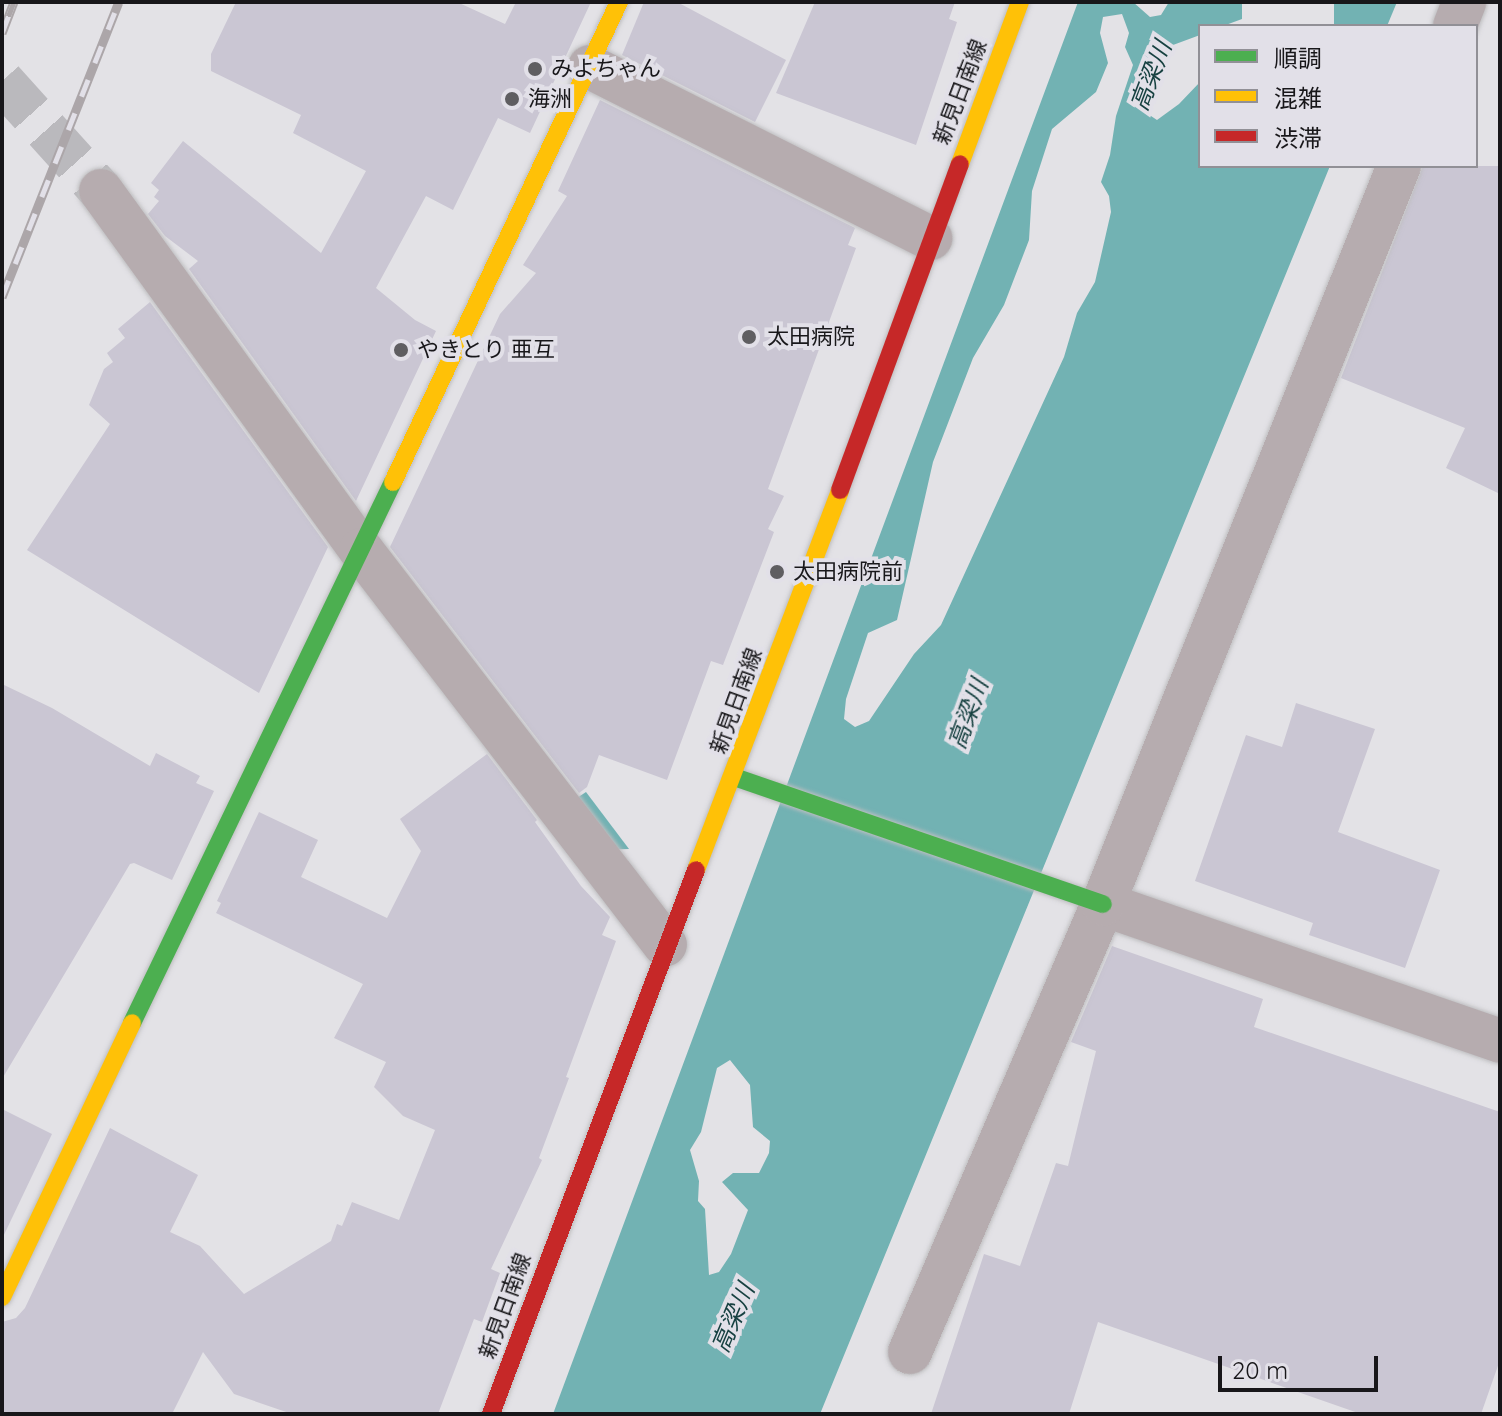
<!DOCTYPE html>
<html>
<head>
<meta charset="utf-8">
<style>
	body { margin:0 }
	#map { position:relative; width:1502px; height:1416px; overflow:hidden; background:#e3e2e6; font-family:Quicksand,"Noto Sans JP",sans-serif }
	div>[style] { position:absolute }
	.water>* { inset:0; background:#72b2b3 }
	.building>* { inset:0; background:#cac6d3 }
	.street-tunnel>* { height:44px; margin-top:-22px; transform-origin:0; background:repeating-linear-gradient(90deg,#bab9bd 0 44px,transparent 0 66px) }
	.roads { filter:drop-shadow(0 0 2px #bebec0) drop-shadow(0 0 2px #bebec0) }
	.street>* { height:44px; margin:-22px; padding:0 22px; transform-origin:22px; border-radius:22px; background:#b6acaf }
	.fast>* { height:18px; margin:-9px; padding:0 9px; transform-origin:9px; border-radius:9px; background:#4caf50 }
	.slow>* { height:18px; margin:-9px; padding:0 9px; transform-origin:9px; border-radius:9px; background:#ffc107 }
	.jam>* { height:18px; margin:-9px; padding:0 9px; transform-origin:9px; border-radius:9px; background:#c62828 }
	.rail>* { height:9px; margin-top:-4.5px; transform-origin:0; background:repeating-linear-gradient(90deg,#e2e0e8 0 18px,#aca6a9 0 36px); box-sizing:border-box; border-block:2px solid #aca6a9 }
	.dots>* { width:22px; height:22px; translate:-50% -50%; box-sizing:border-box; border:4px solid #e2e0e8; border-radius:50% }
	span { translate:-50% -50%; white-space:nowrap; text-align:center; line-height:1.15; -webkit-text-stroke:8px #e2e0e8; paint-order:stroke }
	.poi-label { font-size:22px; color:#18171a }
	.left { translate:0 -50%; text-align:left }
	.street-label { font-size:22px; color:#18171a }
	.water-label { font-size:24px; color:#174141; font-style:italic }
	.frame { position:absolute; inset:0; border:4px solid #18171a; pointer-events:none }
	.legend { position:absolute; left:1198px; top:24px; width:280px; height:144px; box-sizing:border-box; background:#e2e0e8; border:2px solid #919096; margin:0; padding:10px 14px; list-style:none; font-size:24px; color:#18171a }
	.legend li { display:flex; align-items:center; gap:16px; height:40px }
	.legend b { width:40px; border:2px solid #919096 }
	.scale { position:absolute; left:1218px; top:1356px; width:160px; height:36px; box-sizing:border-box; border:4px solid #18171a; border-top:0; padding-left:10px; font-size:24px; line-height:28px; white-space:nowrap; color:#18171a; -webkit-text-stroke:6px #e2e0e8; paint-order:stroke }
</style>
</head>
<body>
<div id="map">
	<div class="water">
		<div style="clip-path:polygon(evenodd,1078px 2px,1133px 2px,1150px 17px,1161px 15px,1169px 2px,1242px 2px,1242px 19px,1223px 26px,1200px 26px,1200px 35px,1173px 45px,1148px 97px,1148px 114px,1157px 120px,1179px 104px,1200px 82px,1200px 166px,1330px 166px,820px 1414px,553px 1414px,1078px 2px,1122px 14px,1129px 33px,1125px 47px,1133px 65px,1116px 116px,1110px 155px,1101px 182px,1109px 196px,1111px 212px,1095px 282px,1077px 313px,1064px 357px,941px 625px,914px 654px,869px 721px,855px 727px,844px 719px,846px 699px,868px 633px,897px 620px,933px 462px,973px 358px,1004px 305px,1029px 240px,1032px 191px,1052px 129px,1096px 92px,1108px 63px,1100px 33px,1103px 17px,1122px 14px,1078px 2px,730px 1060px,750px 1085px,753px 1127px,770px 1141px,769px 1153px,759px 1173px,733px 1173px,722px 1182px,748px 1210px,731px 1254px,719px 1272px,709px 1275px,705px 1209px,698px 1201px,699px 1181px,690px 1150px,701px 1132px,717px 1068px,730px 1060px)"></div>
		<div style="clip-path:polygon(1334px 2px,1397px 2px,1387px 26px,1334px 26px)"></div>
		<div style="clip-path:polygon(586px 792px,629px 849px,597px 850px,565px 806px)"></div>
	</div>
	<div class="building">
		<div style="clip-path:polygon(236px 2px,457px 2px,505px 24px,516px 2px,591px 2px,530px 133px,498px 118px,453px 210px,426px 196px,376px 288px,415px 320px,436px 331px,356px 501px,189px 269px,198px 261px,165px 236px,148px 214px,159px 201px,154px 197px,159px 190px,151px 183px,183px 141px,321px 253px,366px 171px,293px 133px,301px 115px,211px 71px,211px 54px)"></div>
		<div style="clip-path:polygon(644px 2px,677px 2px,786px 60px,755px 122px,622px 55px)"></div>
		<div style="clip-path:polygon(815px 2px,955px 2px,949px 19px,957px 22px,916px 145px,776px 93px)"></div>
		<div style="clip-path:polygon(600px 100px,855px 228px,848px 245px,856px 248px,768px 489px,784px 496px,768px 529px,774px 532px,723px 665px,711px 661px,667px 780px,599px 755px,587px 787px,579px 793px,390px 547px,500px 314px,536px 273px,523px 265px,567px 196px,558px 191px)"></div>
		<div style="clip-path:polygon(1423px 166px,1500px 166px,1500px 494px,1446px 468px,1465px 428px,1341px 378px)"></div>
		<div style="clip-path:polygon(150px 302px,328px 547px,259px 693px,27px 550px,110px 424px,89px 405px,104px 369px,113px 362px,107px 353px,125px 338px,118px 329px)"></div>
		<div style="clip-path:polygon(2px 684px,52px 708px,150px 766px,156px 753px,200px 776px,196px 783px,214px 791px,172px 880px,134px 863px,130px 864px,2px 1079px)"></div>
		<div style="clip-path:polygon(1296px 703px,1375px 729px,1338px 832px,1440px 870px,1405px 968px,1309px 935px,1313px 923px,1195px 881px,1246px 735px,1282px 747px)"></div>
		<div style="clip-path:polygon(487px 754px,537px 820px,535px 822px,581px 886px,610px 917px,602px 935px,616px 941px,566px 1077px,569px 1078px,539px 1158px,542px 1160px,491px 1269px,500px 1273px,482px 1322px,474px 1319px,438px 1414px,292px 1414px,234px 1394px,203px 1352px,172px 1414px,2px 1414px,2px 1322px,16px 1318px,25px 1308px,110px 1128px,198px 1175px,170px 1232px,200px 1246px,244px 1294px,331px 1241px,337px 1224px,342px 1226px,352px 1202px,399px 1220px,435px 1130px,403px 1116px,374px 1087px,386px 1062px,334px 1038px,363px 984px,216px 913px,221px 903px,217px 901px,259px 812px,318px 840px,301px 877px,387px 918px,421px 851px,400px 819px)"></div>
		<div style="clip-path:polygon(1112px 946px,1263px 999px,1254px 1027px,1500px 1112px,1500px 1360px,1481px 1414px,1361px 1414px,1098px 1322px,1069px 1414px,931px 1414px,984px 1254px,1020px 1266px,1056px 1163px,1068px 1166px,1096px 1051px,1071px 1042px)"></div>
		<div style="clip-path:polygon(2px 1109px,52px 1134px,2px 1239px)"></div>
	</div>
	<div class="street-tunnel">
		<div style="left:2px;top:81px;width:148px;rotate:48deg"></div>
	</div>
	<div class="roads">
		<div class="street">
			<div style="left:1455px;top:26px;width:26px;rotate:-69deg"></div>
			<div style="left:590px;top:67px;width:381px;rotate:26.7deg"></div>
			<div style="left:101px;top:191px;width:443px;rotate:54.1deg"></div>
			<div style="left:361px;top:550px;width:498px;rotate:52.4deg"></div>
			<div style="left:1103px;top:904px;width:420px;rotate:19deg"></div>
			<div style="left:910px;top:1352px;width:488px;rotate:-66.7deg"></div>
			<div style="left:1103px;top:904px;width:795px;rotate:-68.15deg"></div>
		</div>
		<div class="fast">
			<div style="left:734px;top:777px;width:390px;rotate:19deg"></div>
			<div style="left:132px;top:1023px;width:601px;rotate:-64.25deg"></div>
		</div>
		<div class="slow">
			<div style="left:960px;top:164px;width:173px;rotate:-69.7deg"></div>
			<div style="left:393px;top:482px;width:531px;rotate:-64.79deg"></div>
			<div style="left:696px;top:870px;width:406px;rotate:-69.2deg"></div>
			<div style="left:2px;top:1297px;width:303px;rotate:-64.6deg"></div>
		</div>
		<div class="jam">
			<div style="left:840px;top:490px;width:347px;rotate:-69.8deg"></div>
			<div style="left:491px;top:1414px;width:581px;rotate:-69.35deg"></div>
		</div>
	</div>
	<div class="rail">
		<div style="left:2px;top:33px;width:33px;rotate:-69deg"></div>
		<div style="left:2px;top:297px;width:317px;rotate:-68.4deg"></div>
	</div>
	<div class="dots">
		<div style="left:535px;top:69px;background:#5f5e61"></div>
		<div style="left:512px;top:99px;background:#5f5e61"></div>
		<div style="left:749px;top:337px;background:#5f5e61"></div>
		<div style="left:401px;top:350px;background:#5f5e61"></div>
		<div style="left:777px;top:572px;background:#5f5e61"></div>
	</div>
	<div class="poi-label">
		<span class="left" style="left:551px;top:69px">みよちゃん</span>
		<span class="left" style="left:528px;top:99px">海洲</span>
		<span class="left" style="left:767px;top:337px">太田病院</span>
		<span class="left" style="left:417px;top:350px">やきとり 亜互</span>
		<span class="left" style="left:793px;top:572px">太田病院前</span>
	</div>
	<div class="street-label">
		<span style="left:960px;top:92px;rotate:-69deg">新見日南線</span>
		<span style="left:736px;top:701px;rotate:-70deg">新見日南線</span>
		<span style="left:505px;top:1306px;rotate:-70deg">新見日南線</span>
	</div>
	<div class="water-label">
		<span style="left:1151px;top:76px;rotate:-69deg">高梁川</span>
		<span style="left:968px;top:714px;rotate:-70deg">高梁川</span>
		<span style="left:733px;top:1318px;rotate:-67deg">高梁川</span>
	</div>
	<div class="frame"></div>
	<ul class="legend">
	<li><b style="height:10px;background:#4caf50"></b>順調</li>
	<li><b style="height:10px;background:#ffc107"></b>混雑</li>
	<li><b style="height:10px;background:#c62828"></b>渋滞</li>
	</ul>
	<div class="scale">20 m</div>
</div>
</body>
</html>
